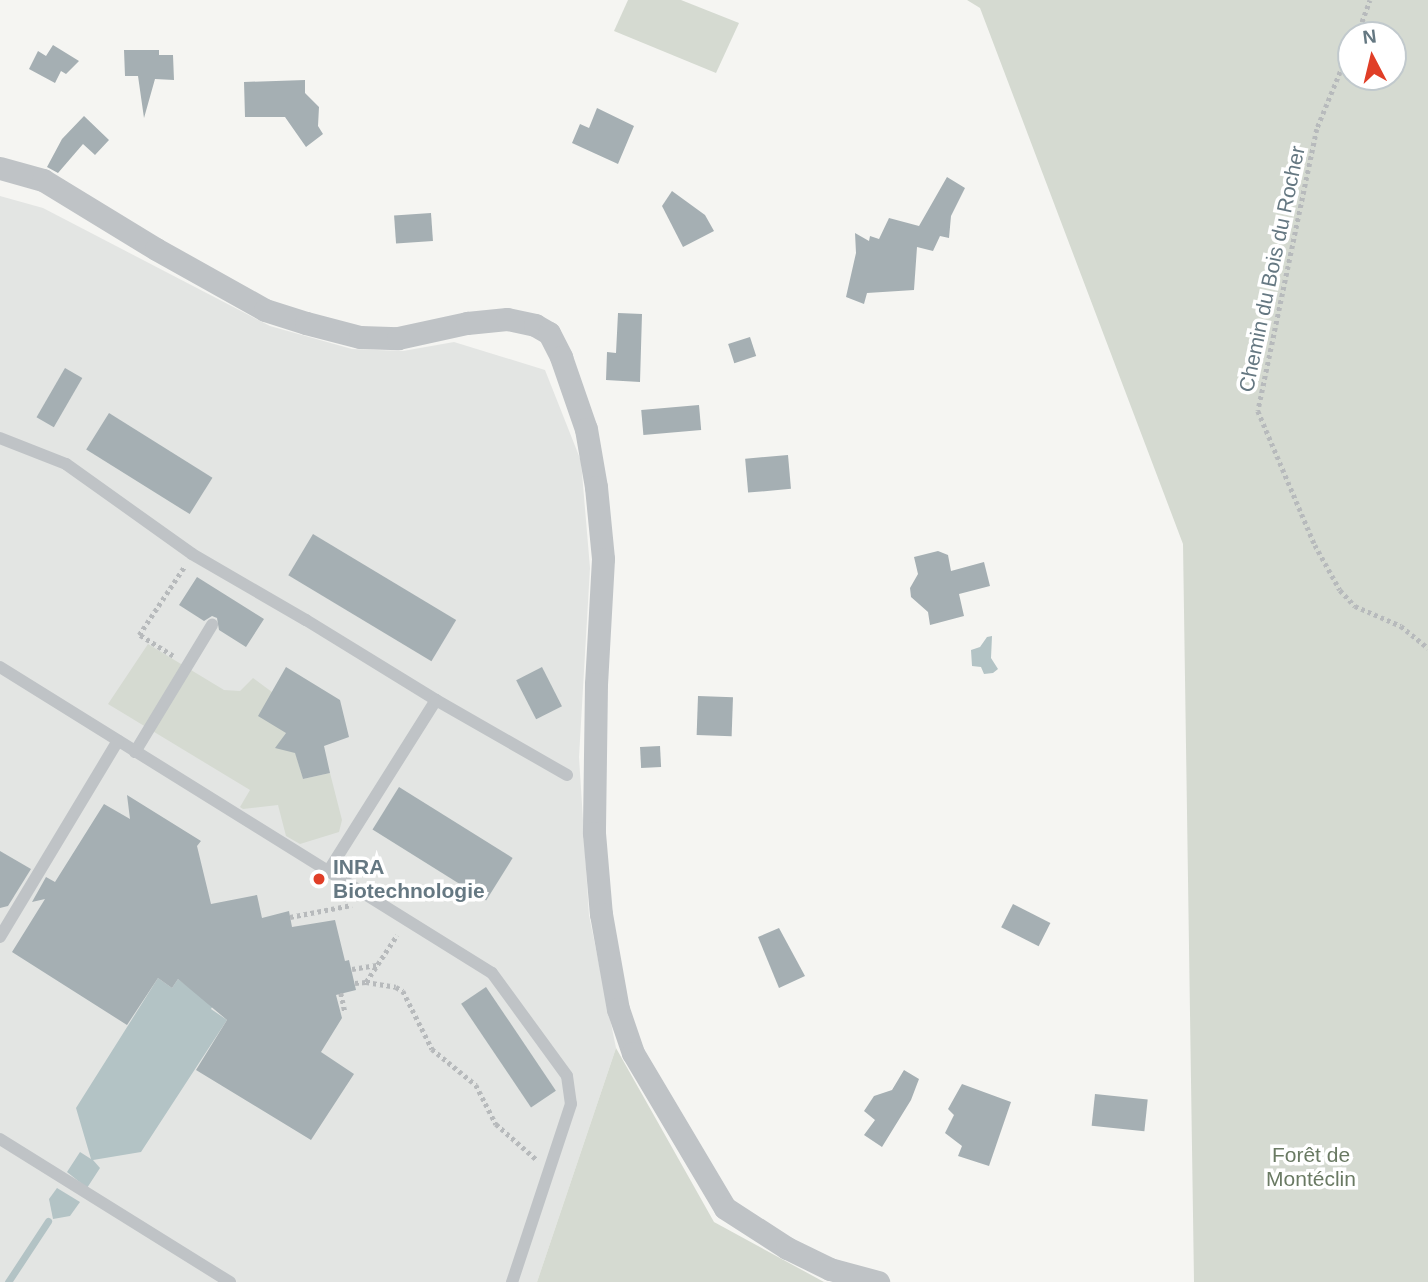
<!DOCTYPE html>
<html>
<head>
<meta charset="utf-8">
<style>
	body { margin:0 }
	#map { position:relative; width:1428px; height:1282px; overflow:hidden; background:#f5f5f2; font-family:Helvetica,sans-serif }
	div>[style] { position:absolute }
	.built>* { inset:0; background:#e3e5e3 }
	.green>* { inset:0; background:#d5dad1 }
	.water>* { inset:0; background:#b3c3c5 }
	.stream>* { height:7px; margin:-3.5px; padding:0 3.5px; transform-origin:3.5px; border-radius:3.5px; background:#b3c3c5 }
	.building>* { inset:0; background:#a5afb3; transform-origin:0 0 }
	.path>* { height:4.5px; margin-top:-2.25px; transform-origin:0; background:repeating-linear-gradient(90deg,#b7babc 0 3.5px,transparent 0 7px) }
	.lane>* { height:12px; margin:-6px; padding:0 6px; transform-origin:6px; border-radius:6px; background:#bfc3c6 }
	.street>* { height:23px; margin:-11.5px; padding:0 11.5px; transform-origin:11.5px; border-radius:11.5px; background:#bfc3c6 }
	.dots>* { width:19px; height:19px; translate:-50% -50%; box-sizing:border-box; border:4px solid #fff; border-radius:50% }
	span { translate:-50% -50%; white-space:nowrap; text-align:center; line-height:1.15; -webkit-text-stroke:7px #fff; paint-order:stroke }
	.street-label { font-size:21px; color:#657882 }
	.poi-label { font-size:21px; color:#657882; font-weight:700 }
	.left { translate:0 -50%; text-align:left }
	.park-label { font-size:21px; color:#6a7a63 }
	.north { position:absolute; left:1337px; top:21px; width:70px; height:70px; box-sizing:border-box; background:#fff; border:2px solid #c1c9cd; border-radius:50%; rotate:353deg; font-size:19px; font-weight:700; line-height:28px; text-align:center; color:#657882 }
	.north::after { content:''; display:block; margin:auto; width:24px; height:32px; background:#e03e27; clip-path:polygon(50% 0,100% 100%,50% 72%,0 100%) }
</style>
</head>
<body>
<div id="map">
	<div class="built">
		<div style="clip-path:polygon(0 196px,43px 208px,270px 326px,352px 349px,403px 351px,454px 342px,545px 370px,581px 461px,590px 568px,579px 757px,589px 915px,616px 1048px,537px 1282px,0 1282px)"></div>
	</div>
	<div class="green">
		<div style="clip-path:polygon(628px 0,681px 0,739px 23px,716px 73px,614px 31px)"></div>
		<div style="clip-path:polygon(evenodd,967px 0,1428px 0,1428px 1282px,1194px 1282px,1183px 544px,980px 8px,967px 0,1351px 35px,1393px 35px,1393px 77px,1351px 77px,1351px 35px)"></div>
		<div style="clip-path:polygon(148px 644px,224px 690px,240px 691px,253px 678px,272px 692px,286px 733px,279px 743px,294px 748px,303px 779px,330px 773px,342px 820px,339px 832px,300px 844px,286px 836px,278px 805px,243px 809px,240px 807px,250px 790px,108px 704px)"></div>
		<div style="clip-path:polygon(616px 1048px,714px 1222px,824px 1282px,537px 1282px)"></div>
	</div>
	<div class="water">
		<div style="clip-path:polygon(992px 636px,991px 658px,998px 669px,993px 673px,984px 674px,981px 667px,972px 666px,971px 650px,980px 647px,987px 637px)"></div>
		<div style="clip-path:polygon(158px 978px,172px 988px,178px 979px,203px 998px,215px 1002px,211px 1009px,227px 1020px,141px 1152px,93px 1160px,100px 1168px,87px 1188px,67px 1172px,80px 1152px,91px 1159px,76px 1108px)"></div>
		<div style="clip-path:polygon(57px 1188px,80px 1202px,70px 1216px,53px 1219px,49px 1199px)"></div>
	</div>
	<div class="stream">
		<div style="left:8px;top:1282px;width:73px;rotate:-56.7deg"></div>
	</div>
	<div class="building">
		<div style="clip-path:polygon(53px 45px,79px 61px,66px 74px,61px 71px,55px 83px,29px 69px,38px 51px,46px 56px)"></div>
		<div style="clip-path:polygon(124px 50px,159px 50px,159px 55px,173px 55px,174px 80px,155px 79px,144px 118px,138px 76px,125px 76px)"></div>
		<div style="clip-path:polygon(305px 80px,305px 93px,319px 107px,318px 126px,323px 134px,306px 147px,285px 117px,245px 117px,244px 82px)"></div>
		<div style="clip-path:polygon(597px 108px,634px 126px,618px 164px,572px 143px,580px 124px,589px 128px)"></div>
		<div style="clip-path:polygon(84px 116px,109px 140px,95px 155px,83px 144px,58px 173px,47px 167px,62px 139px)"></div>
		<div style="clip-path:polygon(947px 177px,965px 188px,951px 216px,949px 238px,940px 236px,933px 251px,917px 247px,914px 290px,867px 293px,864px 304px,846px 297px,856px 253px,855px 233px,869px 241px,870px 236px,879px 239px,889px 218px,919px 226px)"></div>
		<div style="clip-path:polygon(672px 191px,705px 215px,714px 231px,683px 247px,662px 206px)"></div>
		<div style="left:431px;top:213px;width:28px;height:37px;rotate:86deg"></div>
		<div style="clip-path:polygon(618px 313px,642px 314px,640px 382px,606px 380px,607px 352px,616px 353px)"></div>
		<div style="left:750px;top:337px;width:20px;height:23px;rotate:72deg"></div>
		<div style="left:65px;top:368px;width:20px;height:57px;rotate:30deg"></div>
		<div style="left:699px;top:405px;width:25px;height:58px;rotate:85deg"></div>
		<div style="left:109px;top:413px;width:122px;height:43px;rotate:32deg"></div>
		<div style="left:788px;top:455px;width:34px;height:43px;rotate:85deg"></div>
		<div style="left:313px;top:534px;width:167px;height:48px;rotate:31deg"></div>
		<div style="clip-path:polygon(938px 551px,948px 555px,951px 571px,984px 562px,990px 586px,959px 594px,964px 616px,930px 625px,928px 612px,911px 597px,910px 588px,918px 574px,914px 557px)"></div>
		<div style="clip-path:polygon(197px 577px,264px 619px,246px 647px,219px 630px,217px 618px,212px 616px,204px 621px,179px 605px)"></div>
		<div style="clip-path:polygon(286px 667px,340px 700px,349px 737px,324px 746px,330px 773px,303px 779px,295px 753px,275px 748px,286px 733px,258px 716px)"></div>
		<div style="left:542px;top:667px;width:44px;height:29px;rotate:63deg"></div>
		<div style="left:698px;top:696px;width:35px;height:39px;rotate:2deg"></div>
		<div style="left:660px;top:746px;width:21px;height:20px;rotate:87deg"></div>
		<div style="left:399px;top:787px;width:134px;height:50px;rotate:32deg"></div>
		<div style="clip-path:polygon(127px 795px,201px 841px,197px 846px,211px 904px,257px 895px,262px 918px,289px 911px,292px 927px,335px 920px,345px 961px,349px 960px,356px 990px,336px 995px,342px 1018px,321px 1052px,354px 1074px,311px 1140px,196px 1070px,227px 1020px,178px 979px,172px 988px,158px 978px,127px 1025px,12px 952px,45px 899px,32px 902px,46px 877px,55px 882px,104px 804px,130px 819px)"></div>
		<div style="clip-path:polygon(0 851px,31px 869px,8px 906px,0 908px)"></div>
		<div style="left:1013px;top:904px;width:42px;height:26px;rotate:27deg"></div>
		<div style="clip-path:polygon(779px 928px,805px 976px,779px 988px,758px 937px)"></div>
		<div style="left:486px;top:987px;width:125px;height:30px;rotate:56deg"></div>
		<div style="clip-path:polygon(904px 1070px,919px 1079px,911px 1100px,882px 1147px,864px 1135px,875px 1120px,864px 1111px,874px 1096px,892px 1090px)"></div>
		<div style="clip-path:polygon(962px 1084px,1011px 1102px,989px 1166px,958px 1156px,962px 1146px,945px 1133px,954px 1115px,948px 1109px)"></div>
		<div style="left:1095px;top:1094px;width:53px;height:32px;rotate:6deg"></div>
	</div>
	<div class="path">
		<div style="left:1357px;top:35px;width:37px;rotate:-70deg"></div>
		<div style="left:1351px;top:46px;width:90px;rotate:112.3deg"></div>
		<div style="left:1317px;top:129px;width:288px;rotate:101.8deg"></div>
		<div style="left:1258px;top:411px;width:146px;rotate:67deg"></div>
		<div style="left:1315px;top:545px;width:51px;rotate:60.9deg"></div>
		<div style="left:1340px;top:590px;width:22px;rotate:47deg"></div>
		<div style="left:1355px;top:606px;width:50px;rotate:23.5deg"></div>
		<div style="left:1401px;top:626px;width:35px;rotate:39deg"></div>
		<div style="left:173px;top:656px;width:40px;rotate:-148deg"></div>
		<div style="left:139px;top:635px;width:82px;rotate:-56.5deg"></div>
		<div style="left:290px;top:917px;width:63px;rotate:-11deg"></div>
		<div style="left:352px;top:969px;width:25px;rotate:-9deg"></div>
		<div style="left:366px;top:982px;width:30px;rotate:9deg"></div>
		<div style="left:396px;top:987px;width:8px;rotate:30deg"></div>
		<div style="left:403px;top:991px;width:65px;rotate:63.4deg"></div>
		<div style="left:432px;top:1049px;width:57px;rotate:39.3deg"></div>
		<div style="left:476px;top:1085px;width:44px;rotate:62.9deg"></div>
		<div style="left:496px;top:1124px;width:53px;rotate:41.2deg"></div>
		<div style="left:355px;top:983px;width:11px;rotate:-5deg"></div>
		<div style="left:366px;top:982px;width:56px;rotate:-56.6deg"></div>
		<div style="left:341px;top:993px;width:19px;rotate:78deg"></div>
	</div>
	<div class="lane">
		<div style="left:0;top:438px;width:71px;rotate:21.5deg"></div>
		<div style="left:66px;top:464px;width:155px;rotate:35.5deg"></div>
		<div style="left:192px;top:554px;width:132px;rotate:30.1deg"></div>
		<div style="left:306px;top:620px;width:153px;rotate:31.6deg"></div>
		<div style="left:436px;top:700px;width:201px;rotate:122.2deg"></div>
		<div style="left:0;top:667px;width:579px;rotate:31.88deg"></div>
		<div style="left:492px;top:973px;width:127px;rotate:53.9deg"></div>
		<div style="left:567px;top:1076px;width:28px;rotate:82deg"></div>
		<div style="left:571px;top:1104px;width:188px;rotate:108.3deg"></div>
		<div style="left:436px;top:700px;width:151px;rotate:29.8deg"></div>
		<div style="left:135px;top:752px;width:149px;rotate:-58.8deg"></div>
		<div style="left:0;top:937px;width:229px;rotate:-59deg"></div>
		<div style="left:0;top:1139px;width:271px;rotate:31.9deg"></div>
	</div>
	<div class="street">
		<div style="left:0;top:168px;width:45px;rotate:15.6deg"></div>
		<div style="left:43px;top:180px;width:132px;rotate:31.4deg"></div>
		<div style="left:156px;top:249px;width:125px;rotate:29.2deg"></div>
		<div style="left:265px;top:310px;width:43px;rotate:17.6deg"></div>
		<div style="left:306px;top:323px;width:56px;rotate:14.5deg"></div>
		<div style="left:360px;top:337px;width:38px;rotate:2deg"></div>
		<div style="left:398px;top:338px;width:71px;rotate:-12.3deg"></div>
		<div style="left:467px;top:323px;width:40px;rotate:-5.7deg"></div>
		<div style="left:507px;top:319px;width:29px;rotate:12deg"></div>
		<div style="left:535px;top:325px;width:16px;rotate:30deg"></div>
		<div style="left:549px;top:333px;width:27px;rotate:63deg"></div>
		<div style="left:561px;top:357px;width:76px;rotate:70.9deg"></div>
		<div style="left:586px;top:429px;width:59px;rotate:80.2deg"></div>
		<div style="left:596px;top:487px;width:72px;rotate:84.4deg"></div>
		<div style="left:603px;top:559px;width:125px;rotate:93.2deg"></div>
		<div style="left:596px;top:684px;width:149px;rotate:90.8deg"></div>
		<div style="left:594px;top:833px;width:81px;rotate:85.1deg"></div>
		<div style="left:601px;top:914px;width:97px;rotate:79.9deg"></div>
		<div style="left:618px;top:1009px;width:46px;rotate:71.2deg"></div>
		<div style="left:633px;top:1053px;width:180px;rotate:59.3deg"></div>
		<div style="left:725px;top:1208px;width:74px;rotate:32.8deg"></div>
		<div style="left:787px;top:1248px;width:48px;rotate:26deg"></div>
		<div style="left:830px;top:1269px;width:50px;rotate:15.2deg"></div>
	</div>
	<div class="dots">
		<div style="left:319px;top:879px;background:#e03e27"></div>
	</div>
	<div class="street-label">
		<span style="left:1272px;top:269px;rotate:-78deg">Chemin du Bois du Rocher</span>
	</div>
	<div class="poi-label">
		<span class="left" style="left:333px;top:879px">INRA<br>Biotechnologie</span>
	</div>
	<div class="park-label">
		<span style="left:1311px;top:1167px">Forêt de<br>Montéclin</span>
	</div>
	<div class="north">N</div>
</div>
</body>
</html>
